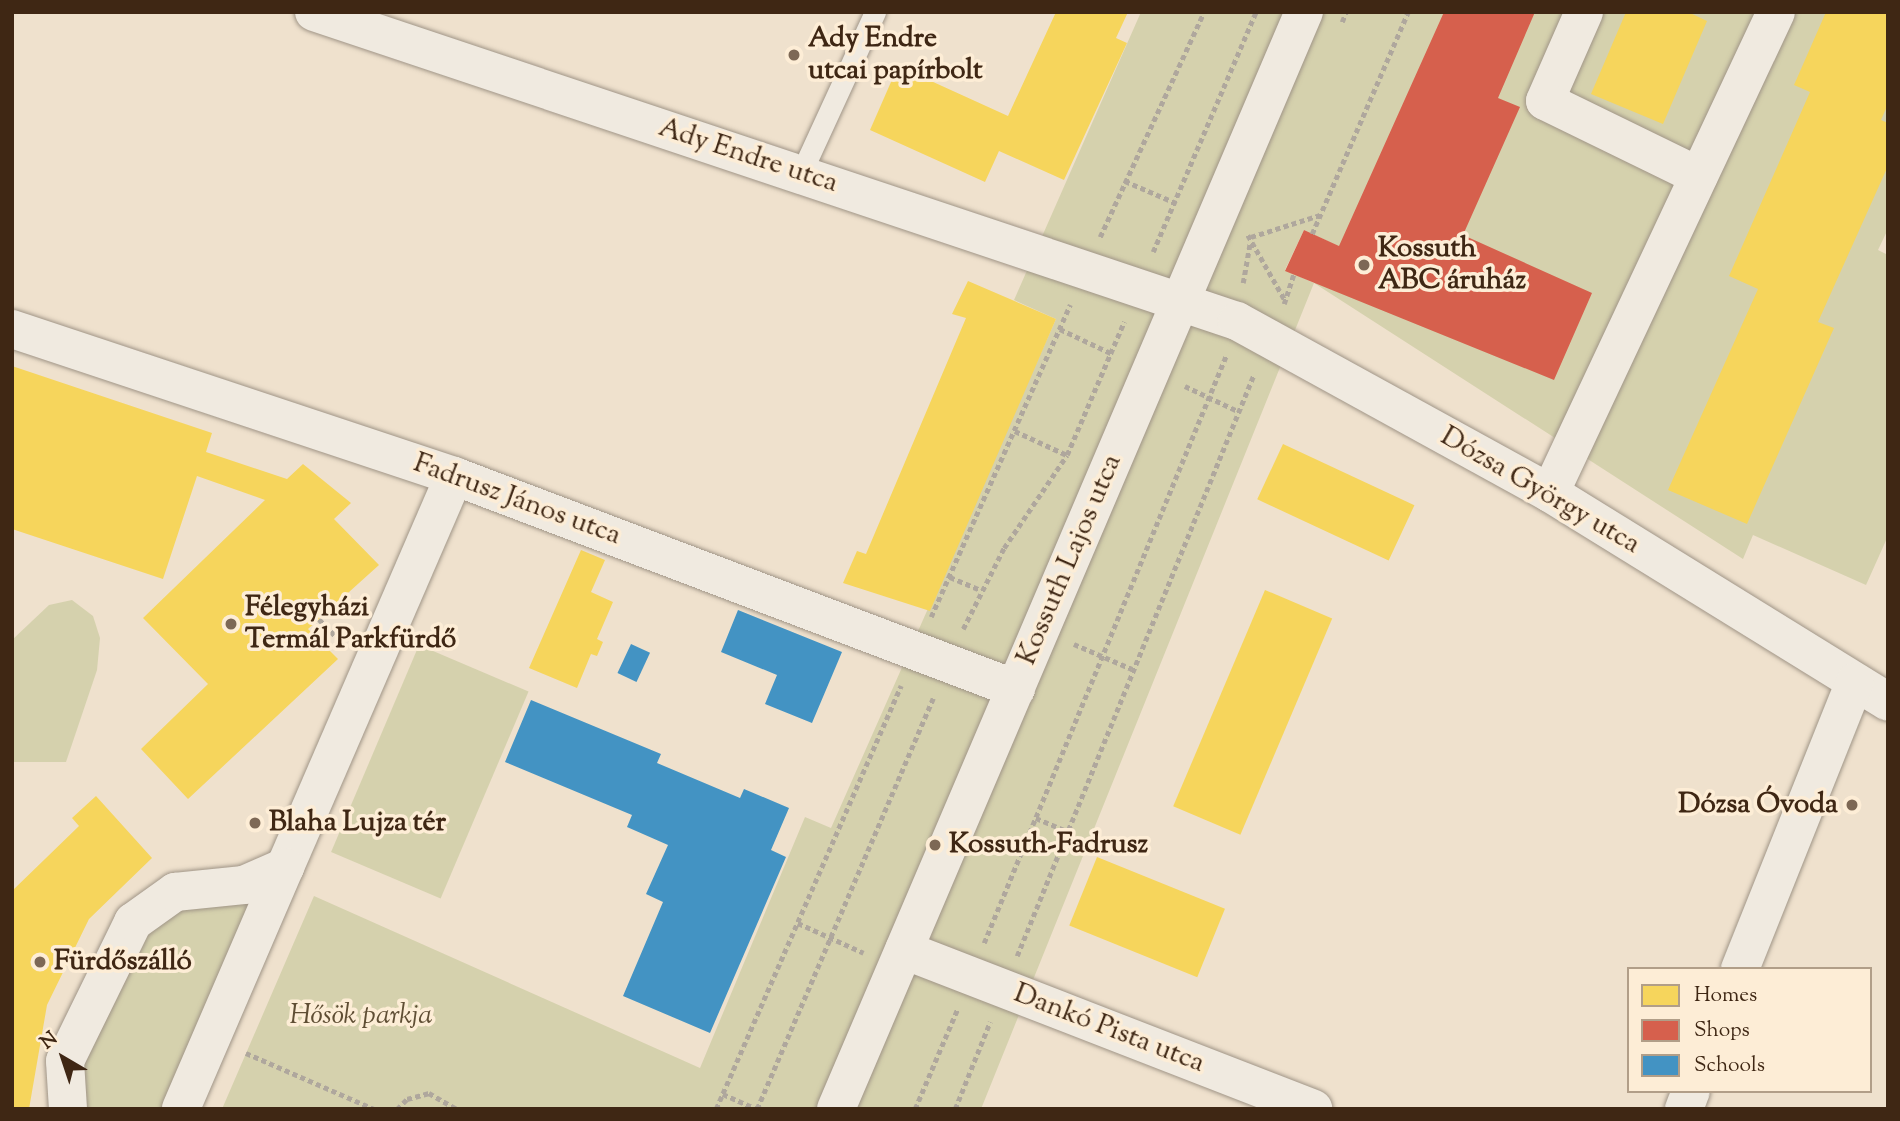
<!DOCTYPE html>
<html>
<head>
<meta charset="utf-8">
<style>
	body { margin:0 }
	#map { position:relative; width:1900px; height:1121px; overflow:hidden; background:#efe1cd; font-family:"Sorts Mill Goudy",serif }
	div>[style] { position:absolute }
	.green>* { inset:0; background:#d5d1ad; transform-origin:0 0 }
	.homes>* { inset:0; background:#f6d55c; transform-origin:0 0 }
	.shops>* { inset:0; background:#d6604d }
	.schools>* { inset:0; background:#4393c3; transform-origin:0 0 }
	.path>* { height:4.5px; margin-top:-2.25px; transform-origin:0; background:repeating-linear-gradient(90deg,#afa79d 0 5px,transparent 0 8.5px) }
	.roads { filter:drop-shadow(0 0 2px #a09587) drop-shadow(0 0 2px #a09587) }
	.lane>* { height:21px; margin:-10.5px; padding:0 10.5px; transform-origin:10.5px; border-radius:10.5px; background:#f0eae0 }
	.street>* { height:38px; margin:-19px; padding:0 19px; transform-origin:19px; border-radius:19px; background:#f0eae0 }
	.secondary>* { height:38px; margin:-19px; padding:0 19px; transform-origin:19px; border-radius:19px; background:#f0eae0 }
	.dots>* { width:19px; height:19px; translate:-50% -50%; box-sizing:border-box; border:4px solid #fdedd6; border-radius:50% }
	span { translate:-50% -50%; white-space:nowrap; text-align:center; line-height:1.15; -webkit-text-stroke:7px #fdedd6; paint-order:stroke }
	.poi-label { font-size:28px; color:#3f2714; font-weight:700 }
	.left { translate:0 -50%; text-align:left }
	.right { translate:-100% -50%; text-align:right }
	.street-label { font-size:28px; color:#3f2714 }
	.park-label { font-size:28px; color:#5f4e34; font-style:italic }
	.frame { position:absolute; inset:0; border:14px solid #3f2714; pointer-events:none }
	.legend { position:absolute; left:1627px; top:967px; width:245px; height:126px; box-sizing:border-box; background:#fdedd6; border:2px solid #b19e88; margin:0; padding:9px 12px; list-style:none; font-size:21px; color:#3f2714 }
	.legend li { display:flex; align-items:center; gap:14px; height:35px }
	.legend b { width:35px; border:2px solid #b19e88 }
	.north { position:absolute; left:28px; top:1023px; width:70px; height:70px; -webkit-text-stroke:5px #fdedd6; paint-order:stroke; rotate:321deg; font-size:19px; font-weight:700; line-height:28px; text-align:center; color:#3f2714 }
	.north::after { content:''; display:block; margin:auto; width:24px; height:32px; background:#3f2714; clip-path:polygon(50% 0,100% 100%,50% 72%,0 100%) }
</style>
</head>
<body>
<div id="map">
	<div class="green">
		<div style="clip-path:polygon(evenodd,1141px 12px,1888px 12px,1888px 229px,1878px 250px,1888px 255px,1888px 536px,1866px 585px,1753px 535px,1743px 559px,1314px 283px,981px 1109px,222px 1109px,314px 896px,700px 1068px,805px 817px,831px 828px,1056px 319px,1014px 300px,1141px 12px,1304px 230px,1338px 246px,1314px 283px,1285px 270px,1304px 230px)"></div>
		<div style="clip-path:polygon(72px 600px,93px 616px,100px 638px,97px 670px,66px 762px,12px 762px,12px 640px,49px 605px)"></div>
		<div style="left:419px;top:645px;width:119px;height:225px;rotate:23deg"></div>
		<div style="clip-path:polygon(268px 877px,181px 1109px,68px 1109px,133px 922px)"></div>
	</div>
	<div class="homes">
		<div style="clip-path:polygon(1056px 12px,1128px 12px,1116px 38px,1127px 43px,1064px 180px,999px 151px,985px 182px,870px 130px,898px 66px,1008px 116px)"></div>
		<div style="clip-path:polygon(1626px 12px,1688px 12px,1707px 21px,1663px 124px,1591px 94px)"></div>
		<div style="clip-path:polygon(1826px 12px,1888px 12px,1888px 104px,1881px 120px,1888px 123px,1888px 166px,1818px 322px,1834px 328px,1747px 524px,1668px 490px,1758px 289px,1729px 276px,1810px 92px,1794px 85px)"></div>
		<div style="clip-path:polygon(968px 281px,1056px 319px,930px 611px,843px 583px,857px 551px,866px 554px,966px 318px,952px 314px)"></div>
		<div style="clip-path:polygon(12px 366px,212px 433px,206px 452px,287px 479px,303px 464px,351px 503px,334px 519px,379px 565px,308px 629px,338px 659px,188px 799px,141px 749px,208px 684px,143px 618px,265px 500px,197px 476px,163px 579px,12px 529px)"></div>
		<div style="left:1283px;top:444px;width:145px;height:61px;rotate:25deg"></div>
		<div style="clip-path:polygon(581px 550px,605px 560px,591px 592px,613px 602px,597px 639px,603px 642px,597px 656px,591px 654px,577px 688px,529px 668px)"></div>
		<div style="left:1265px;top:590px;width:73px;height:235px;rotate:23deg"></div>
		<div style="clip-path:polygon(96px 796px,152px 858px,89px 919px,47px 1005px,29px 1109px,12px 1109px,12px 891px,79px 826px,72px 818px)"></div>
		<div style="left:1097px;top:857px;width:138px;height:74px;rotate:22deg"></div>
	</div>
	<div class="shops">
		<div style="clip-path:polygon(1444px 12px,1535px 12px,1498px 98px,1520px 107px,1463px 235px,1592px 293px,1554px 380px,1285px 271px,1304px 230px,1339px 246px)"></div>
	</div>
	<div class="schools">
		<div style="clip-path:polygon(738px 610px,842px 652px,812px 723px,765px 704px,777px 675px,721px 652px)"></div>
		<div style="left:631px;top:644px;width:21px;height:32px;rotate:25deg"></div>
		<div style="clip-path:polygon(531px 700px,661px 754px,657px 763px,740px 798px,744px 789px,789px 808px,771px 850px,786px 857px,710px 1033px,623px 996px,663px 902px,646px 894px,668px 845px,627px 827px,632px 815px,505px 762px)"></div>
	</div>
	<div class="path">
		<div style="left:1342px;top:22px;width:11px;rotate:-68deg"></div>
		<div style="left:1125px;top:181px;width:56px;rotate:23.3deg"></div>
		<div style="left:1312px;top:234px;width:242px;rotate:-66.6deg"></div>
		<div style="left:1248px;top:235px;width:75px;rotate:60.4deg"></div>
		<div style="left:1100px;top:237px;width:248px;rotate:-65.2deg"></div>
		<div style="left:1251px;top:237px;width:72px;rotate:-17.7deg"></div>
		<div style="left:1153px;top:252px;width:261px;rotate:-66.8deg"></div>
		<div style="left:1243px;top:283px;width:41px;rotate:-80.1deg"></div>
		<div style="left:1284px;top:304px;width:32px;rotate:-72deg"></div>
		<div style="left:1060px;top:329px;width:59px;rotate:25.3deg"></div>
		<div style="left:1185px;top:386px;width:59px;rotate:25.3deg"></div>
		<div style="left:1015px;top:431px;width:57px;rotate:24.8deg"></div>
		<div style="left:950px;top:577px;width:33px;rotate:23deg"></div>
		<div style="left:931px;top:617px;width:342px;rotate:-66deg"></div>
		<div style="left:319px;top:619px;width:30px;rotate:46deg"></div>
		<div style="left:963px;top:629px;width:91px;rotate:-63.2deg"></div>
		<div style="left:1004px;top:548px;width:112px;rotate:-55.9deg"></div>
		<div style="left:1067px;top:455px;width:145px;rotate:-66.8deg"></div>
		<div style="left:1074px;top:644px;width:63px;rotate:23.3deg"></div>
		<div style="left:1036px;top:818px;width:34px;rotate:23deg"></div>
		<div style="left:798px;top:923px;width:72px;rotate:24.4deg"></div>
		<div style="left:984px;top:943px;width:635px;rotate:-67.6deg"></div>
		<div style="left:1017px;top:956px;width:628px;rotate:-67.84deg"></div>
		<div style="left:246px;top:1053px;width:140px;rotate:23.6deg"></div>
		<div style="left:723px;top:1094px;width:36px;rotate:24deg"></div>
		<div style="left:397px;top:1109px;width:14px;rotate:-45deg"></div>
		<div style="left:407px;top:1099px;width:23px;rotate:-15deg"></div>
		<div style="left:429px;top:1093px;width:32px;rotate:30deg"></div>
		<div style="left:716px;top:1109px;width:462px;rotate:-66.4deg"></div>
		<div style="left:757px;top:1109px;width:447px;rotate:-66.8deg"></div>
		<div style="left:915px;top:1109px;width:108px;rotate:-67deg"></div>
		<div style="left:955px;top:1109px;width:94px;rotate:-68.1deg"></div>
	</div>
	<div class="roads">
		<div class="lane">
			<div style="left:801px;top:173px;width:177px;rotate:-65.3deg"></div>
		</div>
		<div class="street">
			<div style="left:314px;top:12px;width:973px;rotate:18.51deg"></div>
			<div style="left:1237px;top:321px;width:357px;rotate:28.8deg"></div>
			<div style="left:1550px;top:493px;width:397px;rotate:31.7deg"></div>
			<div style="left:1584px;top:12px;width:97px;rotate:113.7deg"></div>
			<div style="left:1545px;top:101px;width:171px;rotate:26deg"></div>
			<div style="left:12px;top:329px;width:466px;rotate:18.4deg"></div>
			<div style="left:454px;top:476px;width:601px;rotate:20.76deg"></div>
			<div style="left:1550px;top:493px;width:531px;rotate:-64.83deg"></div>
			<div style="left:285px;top:867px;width:426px;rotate:-66.6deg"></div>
			<div style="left:904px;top:950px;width:439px;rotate:21.2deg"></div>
			<div style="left:1740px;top:969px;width:309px;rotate:-68.2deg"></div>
			<div style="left:68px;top:1109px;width:48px;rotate:-93.6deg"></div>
			<div style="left:65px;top:1061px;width:155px;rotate:-63.9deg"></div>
			<div style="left:133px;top:922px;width:52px;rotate:-35.5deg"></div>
			<div style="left:175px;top:892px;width:69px;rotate:-5.8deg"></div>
			<div style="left:244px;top:885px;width:45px;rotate:-23.7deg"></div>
			<div style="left:285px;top:867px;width:263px;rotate:113.3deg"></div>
			<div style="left:1684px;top:1109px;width:19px;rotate:-69deg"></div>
		</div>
		<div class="secondary">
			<div style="left:836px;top:1109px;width:1193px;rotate:-66.9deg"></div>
		</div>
	</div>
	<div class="dots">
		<div style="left:794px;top:55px;background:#7d6855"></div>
		<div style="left:1364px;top:265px;background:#7d6855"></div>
		<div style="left:231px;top:624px;background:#7d6855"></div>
		<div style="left:1852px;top:805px;background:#7d6855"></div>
		<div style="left:255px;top:823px;background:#7d6855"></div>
		<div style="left:935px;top:845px;background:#7d6855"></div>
		<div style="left:40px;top:962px;background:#7d6855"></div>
	</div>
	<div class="poi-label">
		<span class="left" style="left:808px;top:55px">Ady Endre<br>utcai papírbolt</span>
		<span class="left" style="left:1378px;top:265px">Kossuth<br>ABC áruház</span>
		<span class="left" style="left:245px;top:624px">Félegyházi<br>Termál Parkfürdő</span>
		<span class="right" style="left:1838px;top:805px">Dózsa Óvoda</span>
		<span class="left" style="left:269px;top:823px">Blaha Lujza tér</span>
		<span class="left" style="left:949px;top:845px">Kossuth-Fadrusz</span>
		<span class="left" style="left:54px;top:962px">Fürdőszálló</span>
	</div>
	<div class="street-label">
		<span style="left:748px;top:156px;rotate:18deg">Ady Endre utca</span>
		<span style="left:1540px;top:491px;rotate:30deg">Dózsa György utca</span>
		<span style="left:517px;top:500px;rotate:20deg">Fadrusz János utca</span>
		<span style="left:1070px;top:560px;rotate:-67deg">Kossuth Lajos utca</span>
		<span style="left:1109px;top:1029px;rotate:21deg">Dankó Pista utca</span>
	</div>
	<div class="park-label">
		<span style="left:361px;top:1016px">Hősök parkja</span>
	</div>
	<div class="frame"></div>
	<ul class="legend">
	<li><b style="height:19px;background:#f6d55c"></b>Homes</li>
	<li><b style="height:19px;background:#d6604d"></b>Shops</li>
	<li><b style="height:19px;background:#4393c3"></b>Schools</li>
	</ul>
	<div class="north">N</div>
</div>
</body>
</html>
